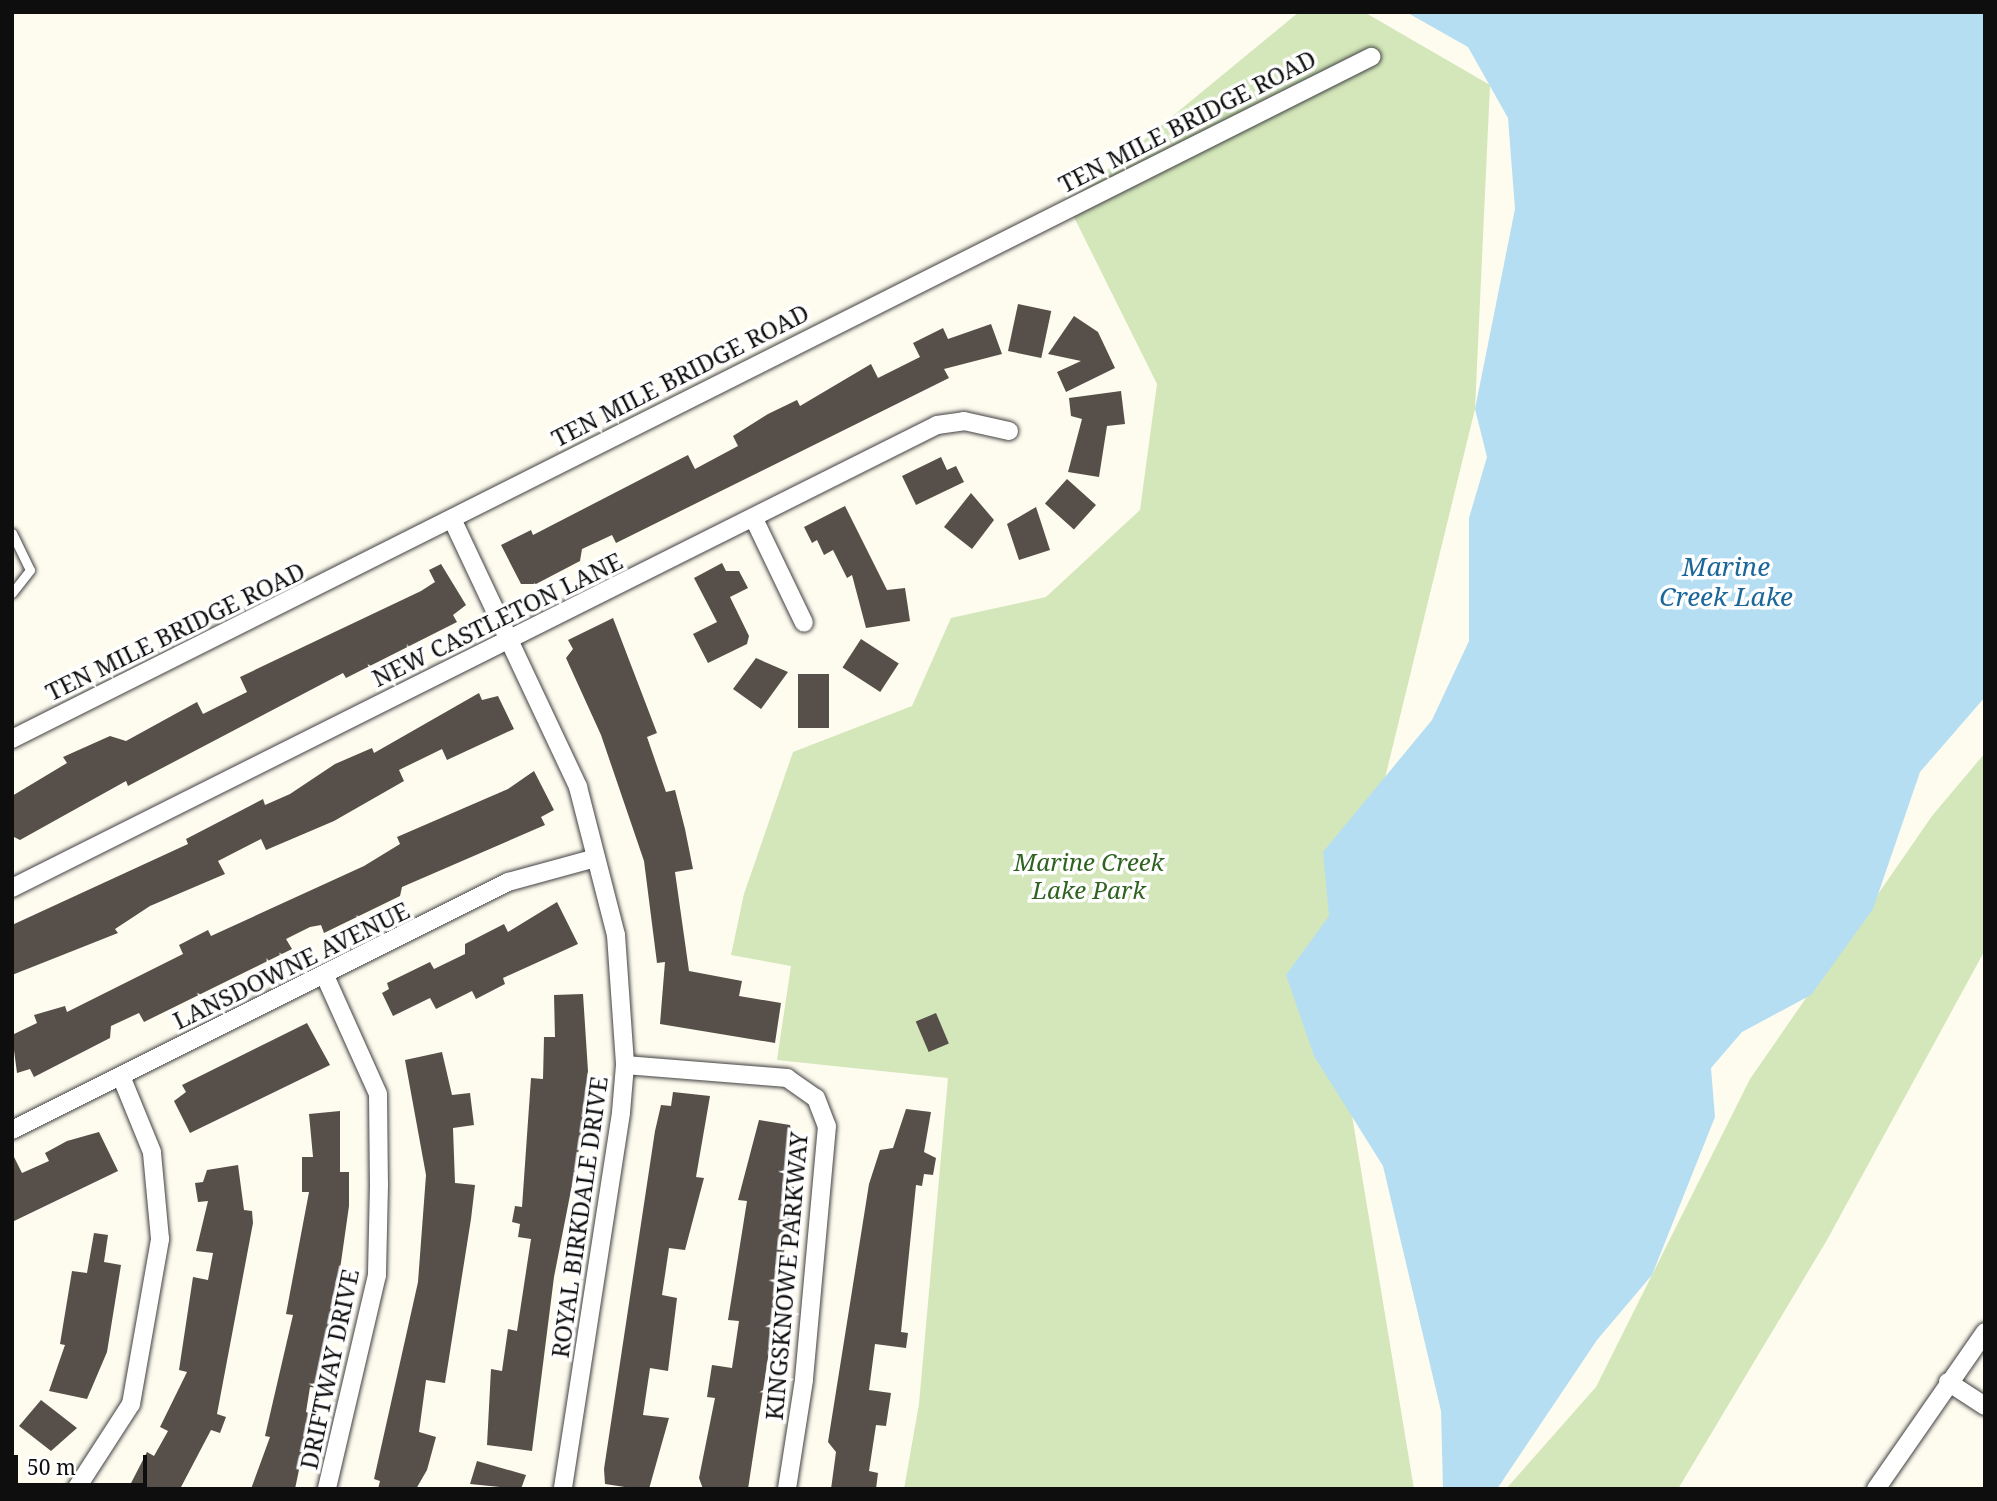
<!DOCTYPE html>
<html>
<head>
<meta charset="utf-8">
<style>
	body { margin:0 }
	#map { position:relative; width:1997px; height:1501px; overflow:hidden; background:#fefbef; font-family:"Noto Serif",serif }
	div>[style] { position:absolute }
	.green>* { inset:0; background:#d3e7ba }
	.water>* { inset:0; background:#b6def3 }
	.building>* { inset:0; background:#564f4a; transform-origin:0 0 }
	.roads { filter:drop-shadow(0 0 2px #414141) drop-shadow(0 0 2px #414141) }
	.lane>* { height:9px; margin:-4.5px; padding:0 4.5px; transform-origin:4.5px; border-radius:4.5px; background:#fff }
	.street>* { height:18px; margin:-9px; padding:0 9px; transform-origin:9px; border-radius:9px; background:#fff }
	span { translate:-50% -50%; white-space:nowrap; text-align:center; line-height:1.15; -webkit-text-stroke:7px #fff; paint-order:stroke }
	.street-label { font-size:24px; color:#0e0e0e }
	.park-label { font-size:24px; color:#306321; font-style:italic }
	.water-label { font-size:26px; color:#1c679a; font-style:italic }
	.frame { position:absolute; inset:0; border:14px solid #0e0e0e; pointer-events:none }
	.scale { position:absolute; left:14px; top:1455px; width:133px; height:32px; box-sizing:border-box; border:4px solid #0e0e0e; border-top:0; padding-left:9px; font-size:21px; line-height:24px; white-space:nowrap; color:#0e0e0e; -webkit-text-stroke:5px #fff; paint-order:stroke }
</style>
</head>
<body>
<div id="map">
	<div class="green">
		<div style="clip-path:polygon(1299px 12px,1364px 12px,1490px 85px,1475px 409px,1385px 778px,1324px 947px,1414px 1489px,904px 1489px,919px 1404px,948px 1078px,777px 1060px,791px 966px,731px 955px,744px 894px,793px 752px,912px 706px,951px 618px,1046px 597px,1140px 510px,1157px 384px,1067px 203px)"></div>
		<div style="clip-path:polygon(1985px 753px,1985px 950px,1827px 1240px,1678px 1489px,1506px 1489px,1596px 1387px,1750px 1079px,1932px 816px)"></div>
	</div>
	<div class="water">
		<div style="clip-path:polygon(1406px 12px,1985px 12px,1985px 697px,1920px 772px,1873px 909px,1811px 995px,1742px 1032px,1711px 1068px,1715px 1117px,1652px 1275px,1597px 1340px,1497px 1489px,1443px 1489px,1441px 1411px,1383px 1166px,1314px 1056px,1286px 975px,1329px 916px,1323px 852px,1432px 720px,1469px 641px,1469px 518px,1487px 457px,1475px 409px,1515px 209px,1508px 118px,1468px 47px)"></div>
	</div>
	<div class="building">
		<div style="left:1018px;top:304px;width:34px;height:48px;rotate:12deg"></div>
		<div style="clip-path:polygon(1074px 316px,1098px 332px,1115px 368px,1066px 392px,1057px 372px,1081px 361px,1048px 354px)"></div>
		<div style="clip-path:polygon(991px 324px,1002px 354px,944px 369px,949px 378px,616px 543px,612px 535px,582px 549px,580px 561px,536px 584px,521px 584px,501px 545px,531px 530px,533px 535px,688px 455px,695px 469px,738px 446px,733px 436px,768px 414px,797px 400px,800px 406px,871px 364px,878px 378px,920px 357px,913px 343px,943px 328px,948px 339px)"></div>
		<div style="clip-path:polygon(1121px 391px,1125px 424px,1107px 426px,1099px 477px,1068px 472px,1082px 419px,1071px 416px,1069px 398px)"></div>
		<div style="clip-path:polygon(941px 457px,947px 470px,956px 466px,964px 482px,916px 505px,902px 476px)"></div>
		<div style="left:1067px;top:479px;width:39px;height:33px;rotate:42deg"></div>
		<div style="clip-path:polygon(971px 493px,994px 520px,972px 549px,944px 527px)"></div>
		<div style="clip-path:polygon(845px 506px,887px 590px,905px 588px,910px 621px,866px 628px,852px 575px,847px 578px,833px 550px,824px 555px,817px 540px,812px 543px,804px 527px)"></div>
		<div style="clip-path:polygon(1036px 507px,1050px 550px,1019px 560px,1007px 524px)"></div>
		<div style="clip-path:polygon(722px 563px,726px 571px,739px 571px,748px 588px,730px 597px,749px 636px,747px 644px,708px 663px,693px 634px,717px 622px,694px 578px)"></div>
		<div style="clip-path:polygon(441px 564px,466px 605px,453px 615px,457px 622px,346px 678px,343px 673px,128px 786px,126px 781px,20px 840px,12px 836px,12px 796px,67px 763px,63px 757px,110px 736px,126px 741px,197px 702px,203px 714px,247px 692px,240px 677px,421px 591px,435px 582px,429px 570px)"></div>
		<div style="clip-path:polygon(613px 618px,657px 733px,647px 737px,666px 792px,675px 790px,685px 829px,693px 869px,675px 872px,689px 971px,742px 981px,739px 996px,781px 1003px,775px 1043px,660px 1024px,665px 962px,657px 963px,644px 861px,601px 735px,566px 658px,573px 649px,568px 640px)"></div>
		<div style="left:861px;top:639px;width:45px;height:34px;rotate:33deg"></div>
		<div style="clip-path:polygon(756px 658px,788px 672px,761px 709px,733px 689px)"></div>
		<div style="left:798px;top:674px;width:31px;height:54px"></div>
		<div style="clip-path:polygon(479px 693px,482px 700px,498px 696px,514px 729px,447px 760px,442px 749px,399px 770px,404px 781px,334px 821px,266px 850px,261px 839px,218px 861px,225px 874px,150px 906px,115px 929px,118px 933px,12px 975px,12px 925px,188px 844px,186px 839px,263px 799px,265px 805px,290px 794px,335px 764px,372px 748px,374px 753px)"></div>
		<div style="clip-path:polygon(534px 771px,554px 810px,541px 817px,545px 825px,402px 887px,400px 896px,324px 933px,321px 925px,310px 927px,286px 939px,292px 949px,144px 1022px,139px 1013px,111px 1026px,110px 1038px,34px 1077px,30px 1069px,17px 1073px,12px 1035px,37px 1023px,34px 1015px,65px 1006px,67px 1012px,183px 954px,179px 945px,208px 930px,211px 936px,364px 866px,400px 844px,397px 837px,508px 789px)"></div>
		<div style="clip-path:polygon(557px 902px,578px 944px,503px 978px,505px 984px,476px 999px,472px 991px,436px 1009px,430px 998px,393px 1016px,382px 993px,389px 989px,387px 983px,430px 962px,434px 969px,465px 954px,465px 944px,504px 924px,508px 932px)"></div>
		<div style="clip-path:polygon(583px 994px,588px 1071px,581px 1139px,554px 1277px,532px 1451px,487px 1445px,491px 1369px,502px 1371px,508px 1329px,517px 1331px,531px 1239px,518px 1237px,520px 1224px,512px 1222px,515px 1206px,522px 1207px,531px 1078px,543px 1079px,544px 1037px,555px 1037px,554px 995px)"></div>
		<div style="left:936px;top:1013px;width:33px;height:22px;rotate:67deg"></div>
		<div style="clip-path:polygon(307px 1023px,330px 1065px,190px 1133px,174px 1101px,186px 1092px,182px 1085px)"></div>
		<div style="clip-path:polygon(442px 1052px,452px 1095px,470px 1093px,474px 1125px,453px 1128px,455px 1183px,475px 1185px,471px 1219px,445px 1383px,426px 1380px,419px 1432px,436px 1437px,427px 1470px,416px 1489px,378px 1489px,380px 1481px,374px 1479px,418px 1282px,426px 1175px,405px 1060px)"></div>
		<div style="clip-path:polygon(673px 1092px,710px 1096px,696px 1177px,704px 1178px,685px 1250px,669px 1248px,662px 1295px,677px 1298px,668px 1371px,650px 1368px,643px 1415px,669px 1418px,649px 1489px,638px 1489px,605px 1484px,604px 1469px,655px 1131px,661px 1105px,671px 1106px)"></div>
		<div style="clip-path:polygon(906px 1109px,931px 1112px,924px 1152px,936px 1158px,933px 1175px,924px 1174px,922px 1186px,916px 1185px,901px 1332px,908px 1333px,906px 1348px,875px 1344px,869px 1390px,891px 1393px,886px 1426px,876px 1425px,869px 1471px,878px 1473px,876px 1489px,831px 1489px,836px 1452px,828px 1442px,869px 1184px,880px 1150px,893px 1148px)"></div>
		<div style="clip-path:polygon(340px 1111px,340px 1172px,349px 1172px,349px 1206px,323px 1389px,310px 1387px,306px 1412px,318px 1416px,314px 1433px,307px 1431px,295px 1489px,251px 1489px,270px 1437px,265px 1436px,293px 1315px,286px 1314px,309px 1192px,302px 1192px,302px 1157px,313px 1157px,309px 1114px)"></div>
		<div style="clip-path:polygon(759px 1120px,790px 1125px,793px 1139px,802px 1140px,788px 1186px,794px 1187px,748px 1489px,703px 1489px,699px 1478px,715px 1398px,707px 1397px,712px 1365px,732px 1368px,739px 1321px,728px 1320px,747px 1201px,738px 1200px)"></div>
		<div style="clip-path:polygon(99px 1132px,118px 1171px,12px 1222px,12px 1153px,22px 1173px,49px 1161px,45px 1153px,67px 1141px)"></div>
		<div style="clip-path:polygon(238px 1165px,244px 1210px,252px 1211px,253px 1223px,217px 1414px,226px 1417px,220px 1433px,211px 1430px,180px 1489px,128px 1489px,147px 1452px,154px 1456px,168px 1431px,160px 1427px,187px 1372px,179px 1370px,193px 1277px,208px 1280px,213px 1253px,196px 1251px,208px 1201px,198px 1202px,195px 1183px,203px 1182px,207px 1170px)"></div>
		<div style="clip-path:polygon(94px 1233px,108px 1235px,104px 1262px,121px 1265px,107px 1352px,87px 1399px,49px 1391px,65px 1345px,60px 1344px,72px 1271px,87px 1273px)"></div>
		<div style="clip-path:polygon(41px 1400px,77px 1428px,51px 1451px,19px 1426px)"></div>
		<div style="clip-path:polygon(477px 1461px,526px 1475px,521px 1489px,470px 1484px)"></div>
	</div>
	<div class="roads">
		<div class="lane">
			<div style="left:12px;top:533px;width:41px;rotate:64.1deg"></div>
			<div style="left:30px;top:570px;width:29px;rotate:128deg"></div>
		</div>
		<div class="street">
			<div style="left:754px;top:519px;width:115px;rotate:64.3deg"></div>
			<div style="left:453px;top:521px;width:294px;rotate:64.8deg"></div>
			<div style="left:578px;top:787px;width:153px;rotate:75.6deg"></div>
			<div style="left:616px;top:935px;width:130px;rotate:86deg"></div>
			<div style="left:625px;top:1065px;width:48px;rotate:94.8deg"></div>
			<div style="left:621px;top:1113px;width:380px;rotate:98.8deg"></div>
			<div style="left:12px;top:739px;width:1521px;rotate:-26.65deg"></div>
			<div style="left:12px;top:888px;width:1034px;rotate:-26.59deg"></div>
			<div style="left:937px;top:425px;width:27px;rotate:-8deg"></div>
			<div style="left:964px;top:421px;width:46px;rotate:12.5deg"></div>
			<div style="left:325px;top:976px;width:129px;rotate:65.8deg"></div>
			<div style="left:378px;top:1094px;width:91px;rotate:89.4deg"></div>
			<div style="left:379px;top:1185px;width:90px;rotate:91.3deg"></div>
			<div style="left:377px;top:1275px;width:220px;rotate:103.2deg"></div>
			<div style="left:625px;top:1065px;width:163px;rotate:4.6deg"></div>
			<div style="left:787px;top:1078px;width:35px;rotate:35deg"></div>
			<div style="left:816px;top:1098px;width:30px;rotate:69deg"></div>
			<div style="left:827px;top:1126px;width:255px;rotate:95.2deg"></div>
			<div style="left:804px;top:1380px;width:110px;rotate:98.9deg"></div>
			<div style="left:12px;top:1130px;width:555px;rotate:-26.57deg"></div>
			<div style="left:508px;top:882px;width:91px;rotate:-15.3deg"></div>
			<div style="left:1948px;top:1382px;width:44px;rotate:33deg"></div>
			<div style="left:76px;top:1489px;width:101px;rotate:-57.1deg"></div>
			<div style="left:131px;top:1404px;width:168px;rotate:-80deg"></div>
			<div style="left:160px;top:1239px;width:87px;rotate:-95.3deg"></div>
			<div style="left:152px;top:1152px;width:82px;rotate:-112.2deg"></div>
			<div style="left:1876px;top:1489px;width:191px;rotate:-55.2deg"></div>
		</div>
	</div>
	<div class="street-label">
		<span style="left:1187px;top:121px;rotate:-27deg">TEN MILE BRIDGE ROAD</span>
		<span style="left:680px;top:375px;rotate:-27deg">TEN MILE BRIDGE ROAD</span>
		<span style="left:497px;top:619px;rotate:-26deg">NEW CASTLETON LANE</span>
		<span style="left:175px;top:631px;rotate:-26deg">TEN MILE BRIDGE ROAD</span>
		<span style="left:291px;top:965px;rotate:-26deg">LANSDOWNE AVENUE</span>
		<span style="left:579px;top:1217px;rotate:-82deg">ROYAL BIRKDALE DRIVE</span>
		<span style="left:786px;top:1276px;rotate:-85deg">KINGSKNOWE PARKWAY</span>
		<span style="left:329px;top:1369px;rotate:-78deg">DRIFTWAY DRIVE</span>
	</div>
	<div class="park-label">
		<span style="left:1089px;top:876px">Marine Creek<br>Lake Park</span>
	</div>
	<div class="water-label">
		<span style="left:1726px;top:582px">Marine<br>Creek Lake</span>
	</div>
	<div class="frame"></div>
	<div class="scale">50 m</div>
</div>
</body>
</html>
